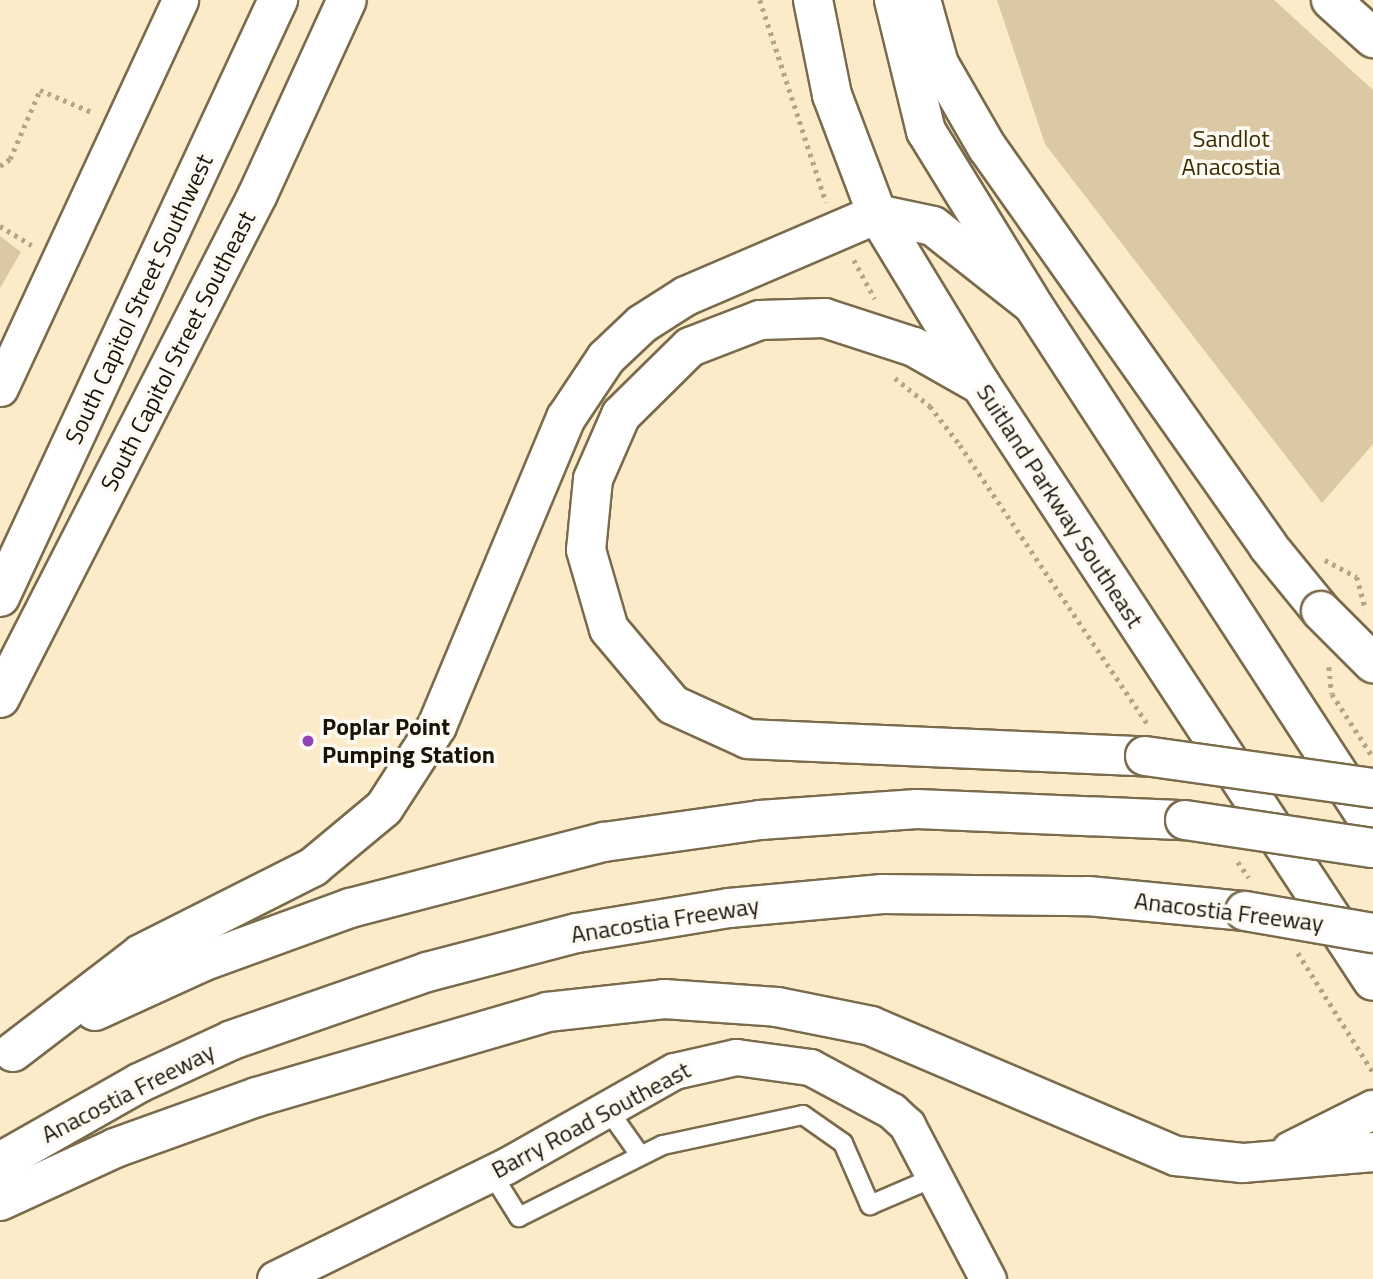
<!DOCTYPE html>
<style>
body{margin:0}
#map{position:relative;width:1373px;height:1279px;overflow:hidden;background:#fbebc8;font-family:"Titillium Web",sans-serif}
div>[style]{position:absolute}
.green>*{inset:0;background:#dac9a4}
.path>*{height:4.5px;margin-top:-2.25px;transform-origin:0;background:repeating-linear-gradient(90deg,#b2a589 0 3.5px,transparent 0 8.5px)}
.roads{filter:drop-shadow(2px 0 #796b4c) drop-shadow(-2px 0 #796b4c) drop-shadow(0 2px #796b4c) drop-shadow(0 -2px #796b4c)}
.service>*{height:18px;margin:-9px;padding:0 9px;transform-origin:9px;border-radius:9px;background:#fff}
.minor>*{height:35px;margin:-17.5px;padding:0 17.5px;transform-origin:17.5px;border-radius:17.5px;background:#fff}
.tertiary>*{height:38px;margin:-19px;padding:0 19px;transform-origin:19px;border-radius:19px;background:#fff}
.primary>*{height:38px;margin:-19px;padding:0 19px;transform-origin:19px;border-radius:19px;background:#fff}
.trunk>*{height:38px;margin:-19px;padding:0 19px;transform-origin:19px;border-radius:19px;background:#fff}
.motorway>*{height:38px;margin:-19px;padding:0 19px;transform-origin:19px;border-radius:19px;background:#fff}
.bridges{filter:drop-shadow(2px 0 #796b4c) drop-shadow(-2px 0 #796b4c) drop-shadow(0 2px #796b4c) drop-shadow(0 -2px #796b4c)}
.motorway-bridge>*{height:38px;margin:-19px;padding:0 19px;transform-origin:19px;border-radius:19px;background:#fff}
.dots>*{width:19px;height:19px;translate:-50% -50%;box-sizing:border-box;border:4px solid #fdfaf3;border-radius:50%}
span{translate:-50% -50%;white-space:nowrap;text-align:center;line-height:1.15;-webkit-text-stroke:7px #fdfaf3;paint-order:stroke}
.park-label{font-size:24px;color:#3b2b00}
.street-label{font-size:24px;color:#191307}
.poi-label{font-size:24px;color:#191307;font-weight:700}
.left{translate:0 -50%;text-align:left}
</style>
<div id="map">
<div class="green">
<i style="clip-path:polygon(997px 0,1274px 0,1373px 90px,1373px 444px,1322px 503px,1045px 144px)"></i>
<i style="clip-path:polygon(0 236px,21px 252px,0 288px)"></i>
</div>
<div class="path">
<i style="left:760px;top:0;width:213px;rotate:71.9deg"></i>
<i style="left:0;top:166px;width:12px;rotate:-35deg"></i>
<i style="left:10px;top:159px;width:75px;rotate:-66.5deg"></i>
<i style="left:40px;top:90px;width:59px;rotate:23.1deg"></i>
<i style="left:0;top:226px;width:37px;rotate:31deg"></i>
<i style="left:854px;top:260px;width:44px;rotate:61.7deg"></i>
<i style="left:895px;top:378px;width:45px;rotate:38.7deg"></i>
<i style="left:930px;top:406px;width:49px;rotate:52.4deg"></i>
<i style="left:960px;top:445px;width:335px;rotate:56.1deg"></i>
<i style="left:1325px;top:560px;width:36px;rotate:28deg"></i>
<i style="left:1357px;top:577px;width:34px;rotate:75deg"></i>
<i style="left:1329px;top:667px;width:27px;rotate:84deg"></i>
<i style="left:1332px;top:694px;width:72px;rotate:57deg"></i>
<i style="left:1238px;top:862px;width:19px;rotate:55deg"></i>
<i style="left:1298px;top:953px;width:141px;rotate:57.8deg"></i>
</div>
<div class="roads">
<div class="service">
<i style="left:606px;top:1107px;width:59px;rotate:54.7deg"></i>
<i style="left:492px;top:1174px;width:51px;rotate:57.9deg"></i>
<i style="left:519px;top:1217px;width:161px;rotate:-26.6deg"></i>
<i style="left:663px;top:1145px;width:143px;rotate:-12.1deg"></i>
<i style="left:803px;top:1115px;width:49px;rotate:35deg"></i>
<i style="left:843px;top:1143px;width:68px;rotate:66.5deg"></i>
<i style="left:870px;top:1205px;width:71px;rotate:-23.3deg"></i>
</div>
<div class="minor">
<i style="left:0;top:388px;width:428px;rotate:-65.1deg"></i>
<i style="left:275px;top:1279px;width:257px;rotate:-26.1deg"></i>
<i style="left:506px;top:1166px;width:193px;rotate:-29.5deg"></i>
<i style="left:674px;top:1071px;width:64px;rotate:-12.7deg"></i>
<i style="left:736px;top:1057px;width:75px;rotate:7.7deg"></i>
<i style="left:810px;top:1067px;width:93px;rotate:28.2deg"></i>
<i style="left:892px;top:1111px;width:21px;rotate:43deg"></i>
<i style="left:907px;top:1125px;width:174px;rotate:62.3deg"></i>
</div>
<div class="tertiary">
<i style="left:1331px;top:0;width:57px;rotate:42.1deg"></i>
</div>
<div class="primary">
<i style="left:813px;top:0;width:97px;rotate:78.7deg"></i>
<i style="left:832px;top:95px;width:127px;rotate:69.3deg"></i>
<i style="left:877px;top:214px;width:200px;rotate:58.7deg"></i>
<i style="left:894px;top:0;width:135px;rotate:76.3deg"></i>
<i style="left:926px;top:131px;width:198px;rotate:58.4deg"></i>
<i style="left:0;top:597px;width:659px;rotate:-65.03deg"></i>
<i style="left:0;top:698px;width:566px;rotate:-62.89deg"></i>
<i style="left:258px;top:194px;width:213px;rotate:-65.4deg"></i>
</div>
<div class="trunk">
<i style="left:1033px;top:305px;width:623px;rotate:56.92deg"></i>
<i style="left:981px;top:385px;width:713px;rotate:56.67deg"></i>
</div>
<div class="motorway">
<i style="left:921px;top:0;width:66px;rotate:74.3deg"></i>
<i style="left:939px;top:64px;width:96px;rotate:60deg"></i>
<i style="left:987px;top:147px;width:488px;rotate:54.8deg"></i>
<i style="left:1268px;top:546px;width:84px;rotate:50.8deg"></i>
<i style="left:981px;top:385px;width:77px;rotate:-150.4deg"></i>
<i style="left:914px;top:347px;width:94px;rotate:-162deg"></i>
<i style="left:825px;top:318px;width:65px;rotate:178.2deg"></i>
<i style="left:760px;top:320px;width:75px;rotate:158.9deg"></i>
<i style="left:690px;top:347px;width:97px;rotate:135.4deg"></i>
<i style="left:621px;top:415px;width:70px;rotate:113.6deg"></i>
<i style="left:593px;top:479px;width:71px;rotate:95.6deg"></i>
<i style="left:586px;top:550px;width:82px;rotate:73.8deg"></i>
<i style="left:609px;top:629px;width:99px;rotate:49.9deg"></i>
<i style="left:673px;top:705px;width:82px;rotate:24.4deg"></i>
<i style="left:748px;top:739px;width:397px;rotate:2.5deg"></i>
<i style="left:95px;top:1011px;width:118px;rotate:-24.6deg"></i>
<i style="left:202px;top:962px;width:158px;rotate:-20deg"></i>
<i style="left:350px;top:908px;width:262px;rotate:-14.6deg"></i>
<i style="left:604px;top:842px;width:158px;rotate:-8deg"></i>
<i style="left:760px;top:820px;width:157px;rotate:-4deg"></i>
<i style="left:917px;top:809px;width:268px;rotate:2.4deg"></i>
<i style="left:13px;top:1052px;width:161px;rotate:-37.4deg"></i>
<i style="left:141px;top:954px;width:193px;rotate:-26.8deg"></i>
<i style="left:313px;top:867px;width:92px;rotate:-39.7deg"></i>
<i style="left:384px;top:808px;width:98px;rotate:-57.1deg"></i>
<i style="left:437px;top:726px;width:334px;rotate:-67.3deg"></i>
<i style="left:566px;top:418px;width:72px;rotate:-56.3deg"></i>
<i style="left:606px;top:358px;width:50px;rotate:-43.4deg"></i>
<i style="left:642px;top:324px;width:52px;rotate:-32.5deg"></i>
<i style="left:686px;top:296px;width:208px;rotate:-23.2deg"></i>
<i style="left:877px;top:214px;width:57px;rotate:12.1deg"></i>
<i style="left:933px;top:226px;width:127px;rotate:38.3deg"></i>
<i style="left:1291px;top:1151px;width:92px;rotate:-26.6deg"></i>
<i style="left:0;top:1162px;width:160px;rotate:-29.6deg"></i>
<i style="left:139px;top:1083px;width:102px;rotate:-24.8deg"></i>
<i style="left:232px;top:1040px;width:207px;rotate:-19.2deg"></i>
<i style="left:427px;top:972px;width:155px;rotate:-14.6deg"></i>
<i style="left:577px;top:933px;width:154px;rotate:-9.3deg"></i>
<i style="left:729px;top:908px;width:154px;rotate:-5.2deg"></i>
<i style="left:882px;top:894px;width:206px;rotate:0.6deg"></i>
<i style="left:1088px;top:896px;width:158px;rotate:5.5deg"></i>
<i style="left:0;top:1201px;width:127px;rotate:-24.7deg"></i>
<i style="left:115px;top:1148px;width:151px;rotate:-19.8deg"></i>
<i style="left:257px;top:1097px;width:302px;rotate:-16.3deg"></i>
<i style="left:547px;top:1012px;width:118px;rotate:-6.3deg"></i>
<i style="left:664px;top:999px;width:113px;rotate:4deg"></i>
<i style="left:777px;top:1007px;width:96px;rotate:11.4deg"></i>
<i style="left:871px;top:1026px;width:332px;rotate:23.1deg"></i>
<i style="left:1176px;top:1156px;width:67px;rotate:6deg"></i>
<i style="left:1243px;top:1163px;width:130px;rotate:-4.8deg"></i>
</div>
</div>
<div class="bridges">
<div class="motorway-bridge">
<i style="left:1321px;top:611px;width:74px;rotate:45deg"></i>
<i style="left:1145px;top:756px;width:230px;rotate:8deg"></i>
<i style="left:1185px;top:820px;width:190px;rotate:8.5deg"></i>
<i style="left:1245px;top:911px;width:130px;rotate:9.8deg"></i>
</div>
</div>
<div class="dots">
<i style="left:308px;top:741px;background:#9244b5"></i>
</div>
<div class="park-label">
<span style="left:1231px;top:153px">Sandlot<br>Anacostia</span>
</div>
<div class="street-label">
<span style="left:139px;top:299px;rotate:-65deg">South Capitol Street Southwest</span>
<span style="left:178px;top:351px;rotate:-63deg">South Capitol Street Southeast</span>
<span style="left:1060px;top:506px;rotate:57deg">Suitland Parkway Southeast</span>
<span style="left:1229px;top:912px;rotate:7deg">Anacostia Freeway</span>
<span style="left:665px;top:920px;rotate:-9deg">Anacostia Freeway</span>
<span style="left:128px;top:1093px;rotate:-27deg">Anacostia Freeway</span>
<span style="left:591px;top:1120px;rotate:-28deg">Barry Road Southeast</span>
</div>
<div class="poi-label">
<span class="left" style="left:322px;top:741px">Poplar Point<br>Pumping Station</span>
</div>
</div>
